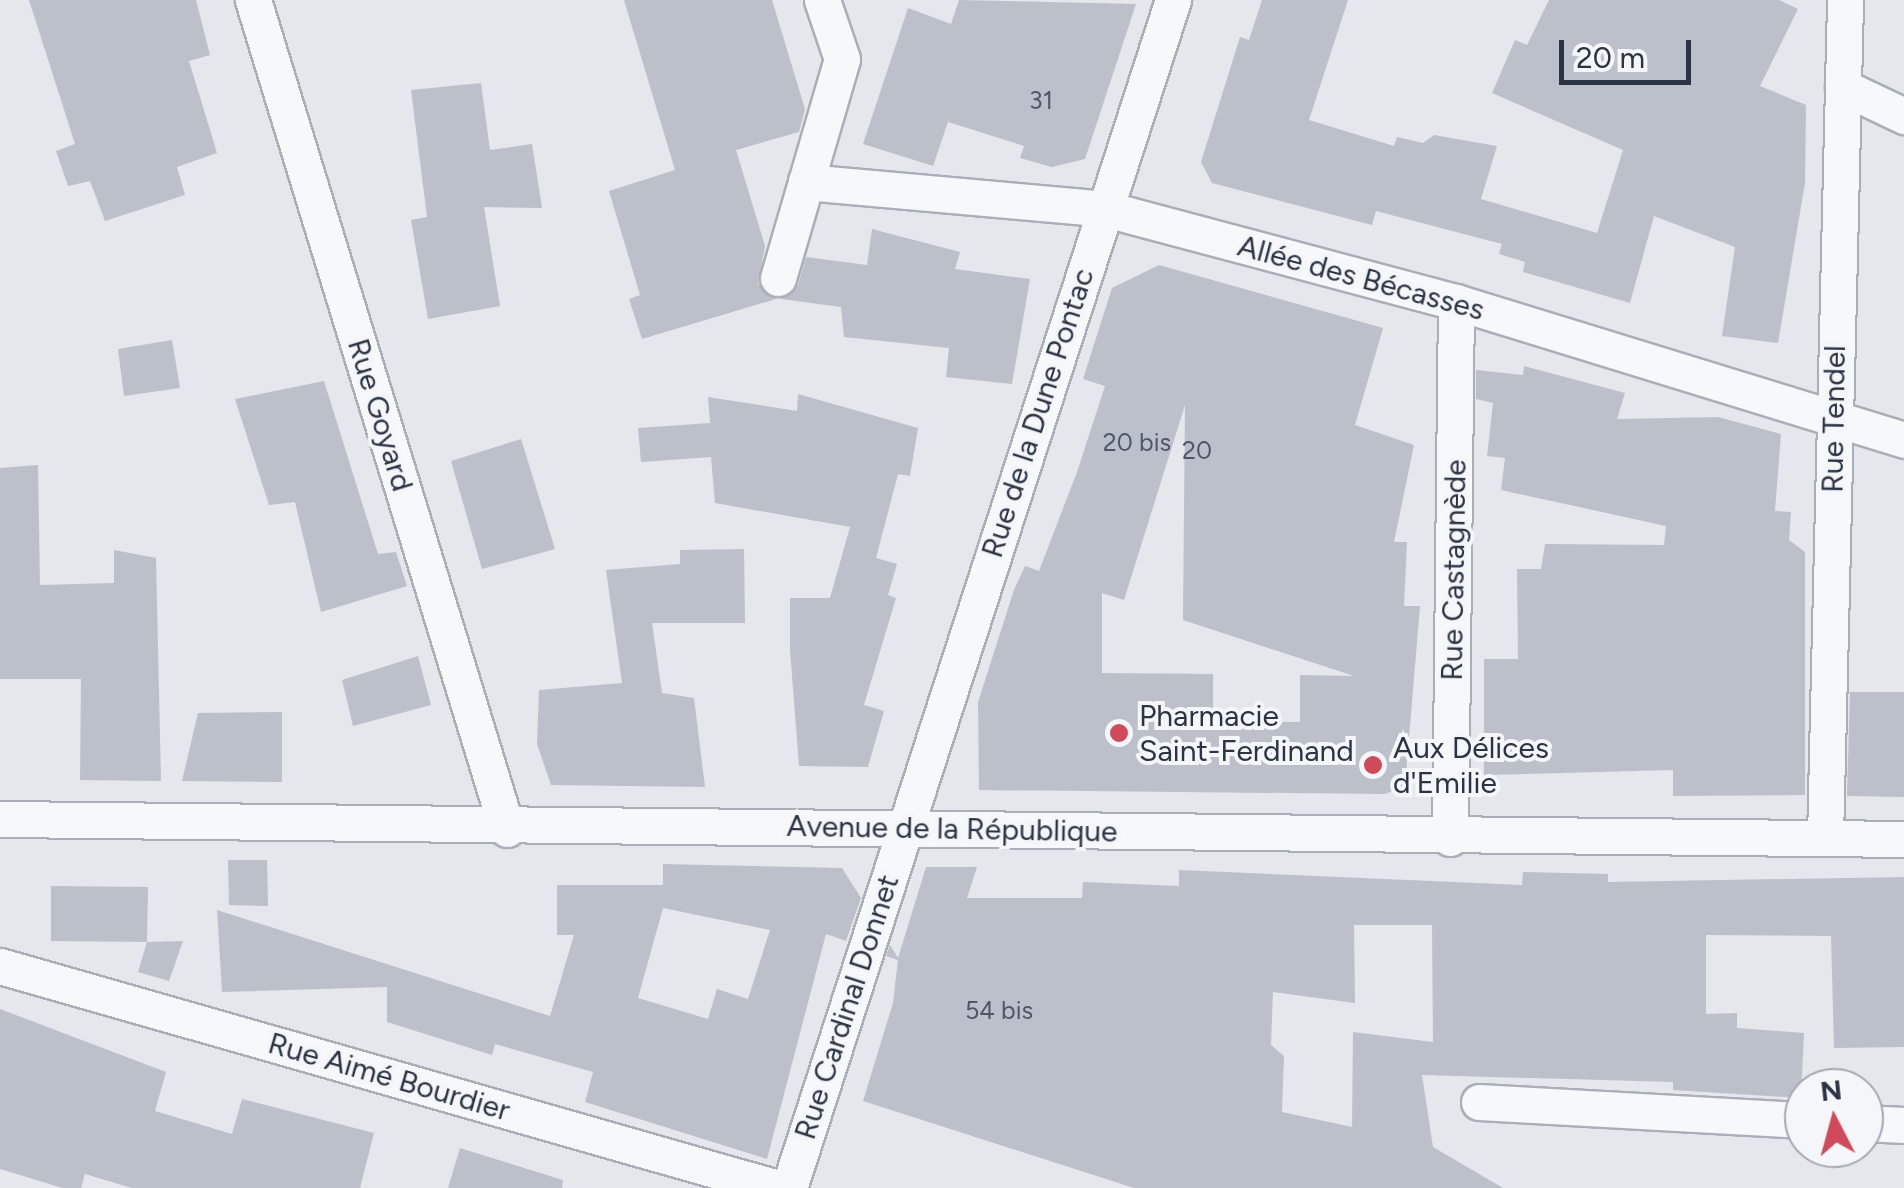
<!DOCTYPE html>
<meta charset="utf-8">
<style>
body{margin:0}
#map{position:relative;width:1904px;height:1188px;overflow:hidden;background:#e4e7ec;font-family:Figtree,sans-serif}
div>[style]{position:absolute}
.building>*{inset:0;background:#bbc0ca}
.roads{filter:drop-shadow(2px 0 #a9aeb7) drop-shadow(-2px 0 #a9aeb7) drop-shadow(0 2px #a9aeb7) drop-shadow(0 -2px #a9aeb7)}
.minor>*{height:35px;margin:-17.5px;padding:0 17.5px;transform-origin:17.5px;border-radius:17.5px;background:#f7f8fa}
.dots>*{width:28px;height:28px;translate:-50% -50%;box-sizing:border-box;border:5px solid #f4f6f9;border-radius:50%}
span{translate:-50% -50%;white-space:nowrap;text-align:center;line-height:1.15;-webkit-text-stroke:8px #f4f6f9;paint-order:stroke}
.number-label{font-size:25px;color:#4f5766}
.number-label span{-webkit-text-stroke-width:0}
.street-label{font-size:30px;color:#2b3445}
.poi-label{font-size:30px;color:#2b3445}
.left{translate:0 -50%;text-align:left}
.north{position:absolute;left:1784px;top:1068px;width:100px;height:100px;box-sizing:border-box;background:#f4f6f9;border:2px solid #a4a8b1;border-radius:50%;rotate:354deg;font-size:28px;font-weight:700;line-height:40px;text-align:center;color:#2b3445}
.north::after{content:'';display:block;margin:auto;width:35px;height:45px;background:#d1495b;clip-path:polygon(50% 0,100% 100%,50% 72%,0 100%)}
.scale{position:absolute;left:1559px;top:40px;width:132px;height:45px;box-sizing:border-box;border:5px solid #2b3445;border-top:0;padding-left:12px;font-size:30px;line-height:35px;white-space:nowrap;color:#2b3445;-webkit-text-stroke:8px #f4f6f9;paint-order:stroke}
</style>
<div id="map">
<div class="building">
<i style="clip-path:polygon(29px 0,196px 0,210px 55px,189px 61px,217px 153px,177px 167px,185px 195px,105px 221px,90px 181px,68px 186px,56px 151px,75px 144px)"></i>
<i style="clip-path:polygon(624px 0,772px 0,805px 109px,799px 132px,736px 150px,765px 246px,758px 284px,776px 299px,642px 339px,629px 299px,640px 295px,609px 191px,675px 170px)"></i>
<i style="clip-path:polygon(959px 0,1136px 4px,1085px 159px,1052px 167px,1020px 158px,1024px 146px,948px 122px,933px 166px,863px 144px,908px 8px,951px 24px)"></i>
<i style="clip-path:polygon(1262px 0,1348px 0,1309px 120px,1394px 146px,1397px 137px,1423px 143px,1434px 135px,1497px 146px,1481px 199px,1597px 233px,1623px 150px,1492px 93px,1515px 40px,1527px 45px,1549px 0,1779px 0,1798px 9px,1760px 86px,1806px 105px,1805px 183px,1778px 343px,1722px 336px,1735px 247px,1654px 216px,1630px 303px,1523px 272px,1525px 262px,1499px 254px,1502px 244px,1376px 211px,1372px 225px,1212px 183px,1201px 162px,1240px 37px,1249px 40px)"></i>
<i style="clip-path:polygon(481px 83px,490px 150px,532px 144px,542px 208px,484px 207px,500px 306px,428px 319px,411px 220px,427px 217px,411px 90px)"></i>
<i style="clip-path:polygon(872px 229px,960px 252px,955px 269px,1030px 279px,1012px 384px,946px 377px,949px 348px,844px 337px,841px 307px,781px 299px,798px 285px,806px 257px,867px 265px)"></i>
<i style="clip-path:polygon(evenodd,1159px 265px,1383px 328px,1355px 425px,1414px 445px,1394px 542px,1407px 542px,1404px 606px,1420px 606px,1405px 786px,1385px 794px,979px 790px,978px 702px,1014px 590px,1025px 566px,1039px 571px,1077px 472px,1105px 386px,1083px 379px,1112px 288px,1159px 265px,1185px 405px,1183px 620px,1354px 676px,1300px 675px,1300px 722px,1213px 721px,1213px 674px,1102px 673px,1102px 593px,1124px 600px,1185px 405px)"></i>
<i style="clip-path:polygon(172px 340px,180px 388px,124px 396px,118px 349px)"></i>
<i style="clip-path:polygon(1524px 366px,1625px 393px,1617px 419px,1718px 417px,1781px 434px,1775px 511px,1791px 512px,1789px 540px,1805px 552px,1805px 795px,1673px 796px,1673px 770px,1484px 775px,1484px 659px,1518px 659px,1517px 569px,1541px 569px,1545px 544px,1664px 545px,1666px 526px,1501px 490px,1505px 458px,1487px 456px,1493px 403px,1476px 399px,1476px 370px,1523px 375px)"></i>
<i style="clip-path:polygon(324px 381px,378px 554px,396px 552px,407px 586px,321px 612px,295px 502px,269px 505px,235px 399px)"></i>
<i style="clip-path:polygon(798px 394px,918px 428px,910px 476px,898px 474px,876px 558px,897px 564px,888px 595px,896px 598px,864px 705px,884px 711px,868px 767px,799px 766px,790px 650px,790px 598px,830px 598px,850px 527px,715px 503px,711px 457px,641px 462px,638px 428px,710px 423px,708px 397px,797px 411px)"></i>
<i style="clip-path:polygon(521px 439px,555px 549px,482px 569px,451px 461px)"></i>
<i style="clip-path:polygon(38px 465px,40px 585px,114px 583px,114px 550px,156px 558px,161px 781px,80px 780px,81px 679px,0 679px,0 468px)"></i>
<i style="clip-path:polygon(744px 549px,745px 623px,652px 623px,662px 693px,694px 698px,705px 787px,551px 785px,537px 744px,539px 690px,622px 683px,606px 570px,680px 564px,680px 550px)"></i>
<i style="clip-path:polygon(418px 656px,431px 705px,353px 726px,342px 680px)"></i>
<i style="clip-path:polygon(1850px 692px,1904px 692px,1904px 797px,1847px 796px)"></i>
<i style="clip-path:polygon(282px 712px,282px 782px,182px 781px,198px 713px)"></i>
<i style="clip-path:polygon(228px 860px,267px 860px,268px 906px,229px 905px)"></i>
<i style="clip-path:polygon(evenodd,663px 864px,842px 868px,861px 898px,846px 941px,826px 934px,767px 1159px,585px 1102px,593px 1072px,495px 1044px,492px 1055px,387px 1022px,387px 987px,222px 992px,217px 910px,550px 1016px,574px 935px,557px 935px,557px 885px,663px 885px,663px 864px,663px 908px,770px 930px,748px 999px,717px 989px,708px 1019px,638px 998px,663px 908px)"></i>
<i style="clip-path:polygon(evenodd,926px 867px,977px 867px,967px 898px,1082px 898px,1083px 882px,1179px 886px,1179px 870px,1522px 885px,1523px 872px,1608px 874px,1608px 882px,1904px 877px,1904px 1047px,1834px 1048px,1831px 936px,1706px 935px,1706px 1014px,1737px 1013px,1737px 1028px,1804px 1033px,1801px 1098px,1673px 1090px,1673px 1082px,1422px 1075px,1433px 1147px,1503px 1188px,1134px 1188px,863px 1101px,893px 1003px,898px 960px,886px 956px,890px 945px,898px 958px,926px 867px,1354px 925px,1432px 925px,1433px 1042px,1353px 1032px,1352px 1127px,1282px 1112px,1284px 1056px,1271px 1045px,1273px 992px,1355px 1003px,1354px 925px)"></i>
<i style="clip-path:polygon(51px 886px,148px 887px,147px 942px,51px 941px)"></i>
<i style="clip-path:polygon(183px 941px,169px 981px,138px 972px,147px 942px)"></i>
<i style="clip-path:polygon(0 1009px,166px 1072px,155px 1111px,232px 1134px,242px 1099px,374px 1133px,360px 1188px,132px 1188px,85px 1174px,81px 1188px,63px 1188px,0 1169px)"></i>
<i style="clip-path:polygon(460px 1148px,563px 1180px,562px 1188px,448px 1188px)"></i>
</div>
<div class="roads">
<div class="minor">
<i style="left:253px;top:0;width:867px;rotate:72.97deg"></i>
<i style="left:822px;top:0;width:62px;rotate:71.3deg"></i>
<i style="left:842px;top:59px;width:128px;rotate:106.3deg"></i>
<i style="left:806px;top:182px;width:301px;rotate:5.1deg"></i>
<i style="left:1106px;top:209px;width:362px;rotate:14.9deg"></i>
<i style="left:1456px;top:302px;width:469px;rotate:17.1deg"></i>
<i style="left:1843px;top:87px;width:68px;rotate:25.4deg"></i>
<i style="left:778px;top:278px;width:100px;rotate:-73.7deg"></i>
<i style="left:0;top:819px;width:1904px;rotate:0.6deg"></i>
<i style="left:1450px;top:838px;width:536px;rotate:-89.36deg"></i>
<i style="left:1825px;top:838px;width:838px;rotate:-88.63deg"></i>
<i style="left:0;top:966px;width:809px;rotate:15.93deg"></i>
<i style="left:1479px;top:1102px;width:325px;rotate:3.2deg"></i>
<i style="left:1864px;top:1123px;width:40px;rotate:2.9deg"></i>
<i style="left:789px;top:1188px;width:1249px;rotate:-72.09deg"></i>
</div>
</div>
<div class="dots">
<i style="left:1119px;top:733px;background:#d1495b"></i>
<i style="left:1373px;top:765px;background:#d1495b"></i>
</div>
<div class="number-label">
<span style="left:1041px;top:100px">31</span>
<span style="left:1137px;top:442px">20 bis</span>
<span style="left:1197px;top:450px">20</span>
<span style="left:999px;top:1010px">54 bis</span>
</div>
<div class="street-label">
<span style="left:1361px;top:278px;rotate:15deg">Allée des Bécasses</span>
<span style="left:1038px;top:413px;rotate:-72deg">Rue de la Dune Pontac</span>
<span style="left:380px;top:415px;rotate:73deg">Rue Goyard</span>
<span style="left:1834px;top:419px;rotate:-89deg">Rue Tendel</span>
<span style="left:1454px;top:570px;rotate:-89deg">Rue Castagnède</span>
<span style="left:952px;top:829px;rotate:1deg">Avenue de la République</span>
<span style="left:847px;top:1007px;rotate:-72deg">Rue Cardinal Donnet</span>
<span style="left:389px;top:1077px;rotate:16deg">Rue Aimé Bourdier</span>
</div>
<div class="poi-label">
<span class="left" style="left:1139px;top:733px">Pharmacie<br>Saint-Ferdinand</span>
<span class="left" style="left:1393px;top:765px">Aux Délices<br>d'Emilie</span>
</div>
<div class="north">N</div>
<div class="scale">20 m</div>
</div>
